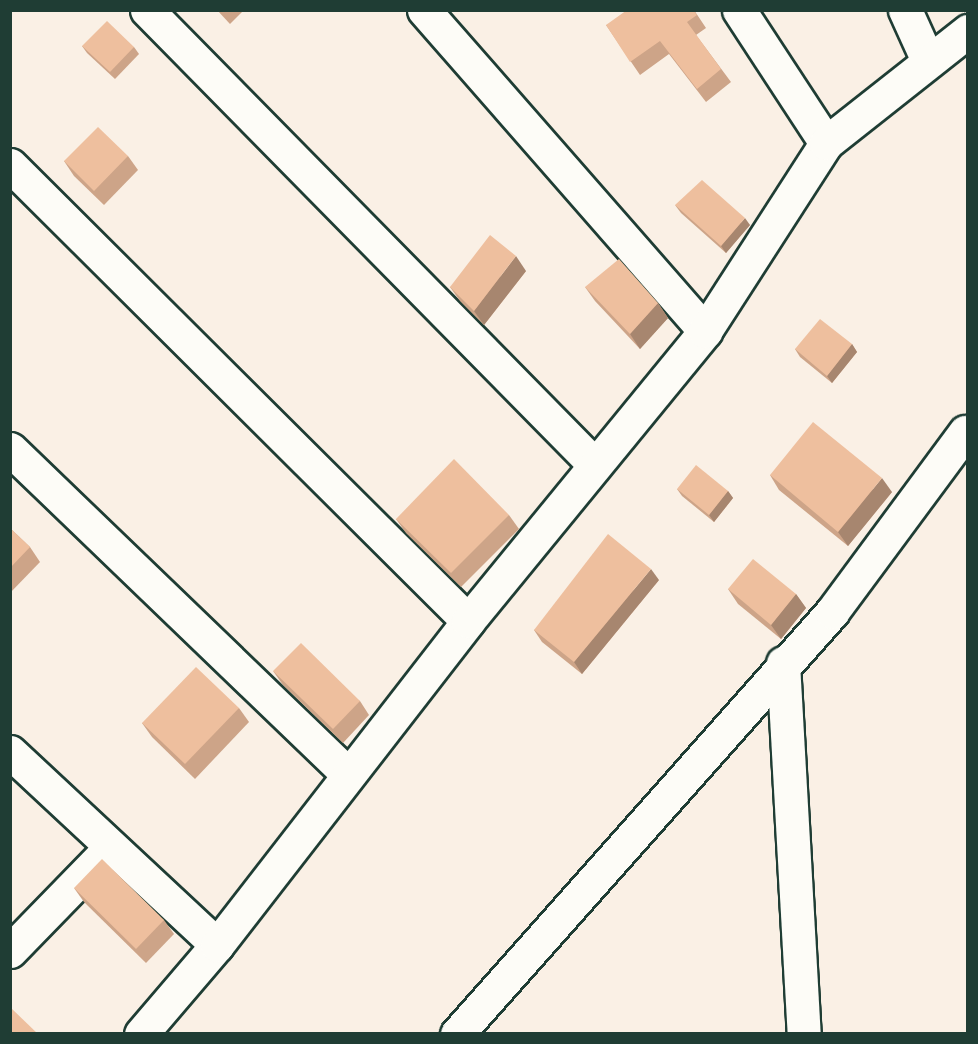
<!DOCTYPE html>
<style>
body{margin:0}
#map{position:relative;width:978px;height:1044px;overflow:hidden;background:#faf0e5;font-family:"Shantell Sans",sans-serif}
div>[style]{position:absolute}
.roads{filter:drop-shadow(2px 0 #1f3d34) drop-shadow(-2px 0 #1f3d34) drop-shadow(0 2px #1f3d34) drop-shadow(0 -2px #1f3d34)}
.street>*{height:33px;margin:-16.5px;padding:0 16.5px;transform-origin:16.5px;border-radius:16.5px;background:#fdfcf7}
.wall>*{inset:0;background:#cda488}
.shaded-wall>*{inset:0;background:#a7866f}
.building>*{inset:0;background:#eebf9e}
span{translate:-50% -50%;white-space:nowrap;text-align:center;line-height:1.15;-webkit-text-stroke:4.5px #fdfcf7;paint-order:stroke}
.frame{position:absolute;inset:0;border:12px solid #1f3d34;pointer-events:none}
</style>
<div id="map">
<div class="roads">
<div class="street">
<i style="left:147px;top:10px;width:637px;rotate:45.45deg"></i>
<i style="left:424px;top:10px;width:427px;rotate:48.8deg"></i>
<i style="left:739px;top:10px;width:159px;rotate:56.8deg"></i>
<i style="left:905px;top:10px;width:56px;rotate:65.7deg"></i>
<i style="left:10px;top:165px;width:646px;rotate:44.87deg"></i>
<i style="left:10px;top:449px;width:467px;rotate:43.9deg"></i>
<i style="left:783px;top:663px;width:372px;rotate:86.8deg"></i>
<i style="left:10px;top:752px;width:283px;rotate:43deg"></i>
<i style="left:10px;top:951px;width:145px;rotate:-45.8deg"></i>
<i style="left:141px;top:1034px;width:117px;rotate:-49.5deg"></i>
<i style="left:217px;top:945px;width:410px;rotate:-52.2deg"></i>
<i style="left:468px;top:621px;width:375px;rotate:-50.7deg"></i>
<i style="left:705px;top:331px;width:224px;rotate:-57.2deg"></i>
<i style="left:826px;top:143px;width:181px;rotate:-38.3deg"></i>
<i style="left:457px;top:1034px;width:565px;rotate:-48.37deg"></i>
<i style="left:832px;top:612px;width:224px;rotate:-53.5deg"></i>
</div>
</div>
<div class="wall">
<i style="clip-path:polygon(217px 10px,244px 10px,230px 24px)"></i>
<i style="clip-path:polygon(694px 10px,706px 28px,696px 35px,731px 82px,706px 102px,669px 54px,640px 75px,606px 25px)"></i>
<i style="clip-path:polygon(82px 46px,134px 47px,139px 54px,115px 79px,87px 53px)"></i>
<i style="clip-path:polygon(128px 156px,138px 170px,104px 205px,74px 176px,64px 161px)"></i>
<i style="clip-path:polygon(675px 205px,750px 225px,726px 253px,681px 213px)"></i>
<i style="clip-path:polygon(526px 271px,484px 325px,460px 301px,450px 287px)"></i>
<i style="clip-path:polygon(585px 287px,658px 303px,668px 318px,640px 349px,595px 301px)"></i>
<i style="clip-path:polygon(852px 344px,857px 352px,832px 383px,800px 357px,795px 349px)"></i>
<i style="clip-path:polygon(770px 475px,892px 492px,848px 546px,779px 490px)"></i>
<i style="clip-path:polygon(677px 489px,728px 491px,733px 498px,714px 522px,682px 496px)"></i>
<i style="clip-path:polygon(509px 515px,519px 529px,461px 587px,406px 533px,396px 519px)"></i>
<i style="clip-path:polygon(10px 528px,30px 547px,40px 562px,10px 593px)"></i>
<i style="clip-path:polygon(659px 580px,582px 674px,542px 642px,534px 630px)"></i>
<i style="clip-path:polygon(728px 589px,796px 594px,806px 608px,781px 639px,738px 604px)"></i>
<i style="clip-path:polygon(273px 671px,360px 701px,369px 715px,343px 743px,283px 685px)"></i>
<i style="clip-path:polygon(239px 708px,249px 722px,195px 779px,152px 737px,142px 723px)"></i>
<i style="clip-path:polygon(74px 888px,164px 920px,174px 934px,146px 963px,84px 902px)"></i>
</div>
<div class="shaded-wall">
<i style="clip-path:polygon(745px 218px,750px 225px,726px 253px,721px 246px)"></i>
<i style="clip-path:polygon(516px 256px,526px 271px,484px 325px,474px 311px)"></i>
<i style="clip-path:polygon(658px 303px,668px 318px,640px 349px,630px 334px)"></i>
<i style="clip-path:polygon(852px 344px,857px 352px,832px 383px,827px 376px)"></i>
<i style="clip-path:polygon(882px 478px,892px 492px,848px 546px,838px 532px)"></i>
<i style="clip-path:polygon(728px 491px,733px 498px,714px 522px,709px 515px)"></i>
<i style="clip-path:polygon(651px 569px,659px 580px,582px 674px,574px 662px)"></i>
<i style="clip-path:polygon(796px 594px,806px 608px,781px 639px,771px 625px)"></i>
</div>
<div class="building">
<i style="clip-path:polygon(627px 10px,693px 10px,697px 15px,687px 22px,721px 69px,697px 89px,660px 41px,630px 62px,606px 25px)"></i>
<i style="clip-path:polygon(107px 21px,134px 47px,110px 72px,82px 46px)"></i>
<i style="clip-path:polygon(98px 127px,128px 156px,94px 191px,64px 161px)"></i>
<i style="clip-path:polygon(702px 180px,745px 218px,721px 246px,675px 205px)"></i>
<i style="clip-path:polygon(490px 235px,516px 256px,474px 311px,450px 287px)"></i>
<i style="clip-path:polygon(619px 259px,658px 303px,630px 334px,585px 287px)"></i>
<i style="clip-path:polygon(820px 319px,852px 344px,827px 376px,795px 349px)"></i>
<i style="clip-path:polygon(813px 422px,882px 478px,838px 532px,770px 475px)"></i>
<i style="clip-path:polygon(454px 459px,509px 515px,451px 573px,396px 519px)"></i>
<i style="clip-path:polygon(696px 465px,728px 491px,709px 515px,677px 489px)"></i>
<i style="clip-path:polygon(10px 528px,30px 547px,10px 568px)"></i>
<i style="clip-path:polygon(608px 534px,651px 569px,574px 662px,534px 630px)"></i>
<i style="clip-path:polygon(753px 559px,796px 594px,771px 625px,728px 589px)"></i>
<i style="clip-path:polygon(301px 643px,360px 701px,333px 729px,273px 671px)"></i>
<i style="clip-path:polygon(196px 667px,239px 708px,185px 764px,142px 723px)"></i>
<i style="clip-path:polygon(102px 859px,164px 920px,136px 949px,74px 888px)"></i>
<i style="clip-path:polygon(10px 1007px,38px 1034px,10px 1034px)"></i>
</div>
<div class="frame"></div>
</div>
